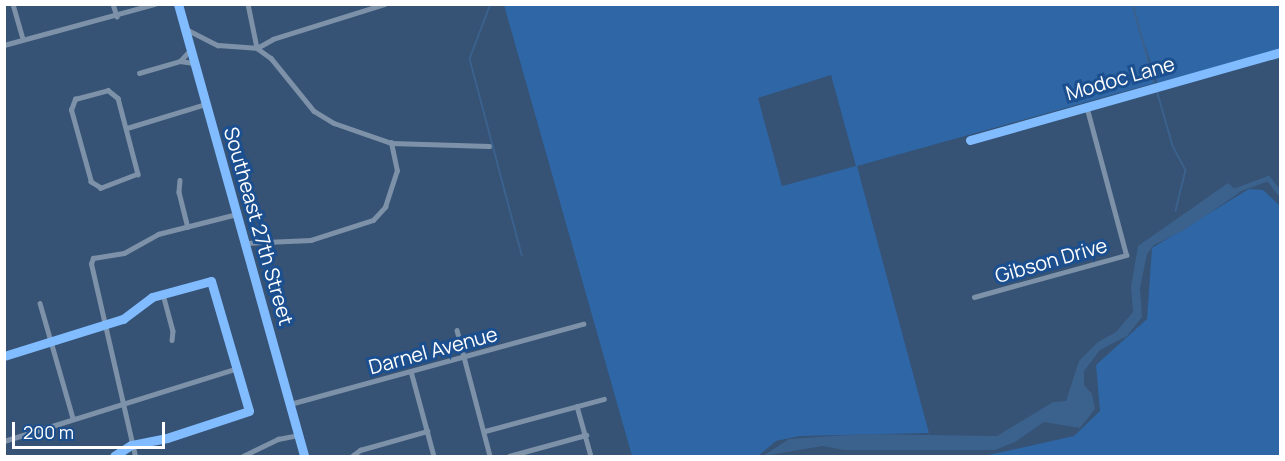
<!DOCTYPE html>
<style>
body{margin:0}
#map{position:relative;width:1285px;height:461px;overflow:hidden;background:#365274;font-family:Manrope,sans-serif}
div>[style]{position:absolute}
.green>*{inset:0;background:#2f66a5}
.water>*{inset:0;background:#3b618d}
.stream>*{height:1.5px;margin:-0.75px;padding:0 0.75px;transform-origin:0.75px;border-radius:0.75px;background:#3b618d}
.canal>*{height:5px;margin:-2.5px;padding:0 2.5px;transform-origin:2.5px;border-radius:2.5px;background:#3b618d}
.street>*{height:4.5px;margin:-2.25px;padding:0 2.25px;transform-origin:2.25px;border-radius:2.25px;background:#7d92a8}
.primary>*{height:7px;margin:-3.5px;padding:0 3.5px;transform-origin:3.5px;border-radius:3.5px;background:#7d8ea7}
.cycleway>*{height:9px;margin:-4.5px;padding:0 4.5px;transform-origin:4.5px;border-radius:4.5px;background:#80bcff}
span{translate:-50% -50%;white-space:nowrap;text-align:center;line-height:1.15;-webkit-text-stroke:6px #1b4f8f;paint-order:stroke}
.street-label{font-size:20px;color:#fff}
.frame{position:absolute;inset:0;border:6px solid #fff;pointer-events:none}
.scale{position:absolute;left:12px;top:422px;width:153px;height:27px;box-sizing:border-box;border:3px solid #fff;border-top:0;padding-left:8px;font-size:18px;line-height:21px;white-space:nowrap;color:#fff;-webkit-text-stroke:4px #1b4f8f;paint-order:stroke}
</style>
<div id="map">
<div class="green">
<i style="clip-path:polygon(evenodd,1280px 5px,1280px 49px,1157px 83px,1144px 41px,1155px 83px,857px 166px,929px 433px,800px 436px,776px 441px,758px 456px,632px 456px,504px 5px,1280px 5px,831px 75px,856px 166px,782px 186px,758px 98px,831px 75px)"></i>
<i style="clip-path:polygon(1249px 189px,1263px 190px,1280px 206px,1280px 456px,984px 456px,1074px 436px,1100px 411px,1096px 365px,1147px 319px,1152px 248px)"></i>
</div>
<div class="water">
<i style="clip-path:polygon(1228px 183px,1239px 193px,1184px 230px,1154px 245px,1147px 254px,1140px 288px,1142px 317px,1127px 336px,1100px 350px,1084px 371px,1084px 385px,1092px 394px,1095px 409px,1080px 428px,1044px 422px,1015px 442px,995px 450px,844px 450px,823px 446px,763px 456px,789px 439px,862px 434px,997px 436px,1053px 402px,1066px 401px,1079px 361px,1098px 342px,1116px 332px,1133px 312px,1131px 287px,1138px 246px)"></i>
</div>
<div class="stream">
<i style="left:491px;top:4px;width:59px;rotate:110.9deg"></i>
<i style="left:470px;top:59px;width:203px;rotate:75.1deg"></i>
<i style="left:1133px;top:4px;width:80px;rotate:74.7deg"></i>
<i style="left:1157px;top:90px;width:58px;rotate:74.1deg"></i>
<i style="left:1173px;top:146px;width:27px;rotate:62deg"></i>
<i style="left:1186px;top:170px;width:42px;rotate:103.7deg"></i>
</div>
<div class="canal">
<i style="left:1230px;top:192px;width:40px;rotate:-20.2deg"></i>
<i style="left:1268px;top:178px;width:20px;rotate:53deg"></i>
</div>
<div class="street">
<i style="left:13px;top:4px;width:36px;rotate:74deg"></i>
<i style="left:113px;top:4px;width:13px;rotate:72deg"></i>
<i style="left:248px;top:4px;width:45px;rotate:78.4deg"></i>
<i style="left:257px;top:48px;width:17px;rotate:36deg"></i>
<i style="left:271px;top:58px;width:68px;rotate:50.9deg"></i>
<i style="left:314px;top:111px;width:23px;rotate:31deg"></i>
<i style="left:334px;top:123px;width:60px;rotate:19.3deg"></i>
<i style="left:391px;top:143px;width:98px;rotate:1.8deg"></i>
<i style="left:184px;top:28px;width:38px;rotate:27deg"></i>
<i style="left:218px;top:45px;width:39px;rotate:4deg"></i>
<i style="left:257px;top:48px;width:18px;rotate:-29deg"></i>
<i style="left:273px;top:39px;width:117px;rotate:-17.4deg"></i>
<i style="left:4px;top:45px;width:156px;rotate:-15.2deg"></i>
<i style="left:180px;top:61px;width:16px;rotate:-47deg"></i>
<i style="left:139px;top:73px;width:43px;rotate:-16.3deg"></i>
<i style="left:180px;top:61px;width:15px;rotate:8deg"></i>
<i style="left:108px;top:90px;width:13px;rotate:39deg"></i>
<i style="left:118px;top:98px;width:79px;rotate:75.3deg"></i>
<i style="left:138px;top:174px;width:40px;rotate:159deg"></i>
<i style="left:101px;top:188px;width:12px;rotate:-149deg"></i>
<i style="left:91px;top:182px;width:75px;rotate:-105.5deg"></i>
<i style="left:71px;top:110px;width:12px;rotate:-70deg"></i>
<i style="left:75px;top:99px;width:34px;rotate:-15deg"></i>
<i style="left:127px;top:128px;width:83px;rotate:-16.9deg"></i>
<i style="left:970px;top:140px;width:322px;rotate:-15.8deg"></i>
<i style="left:180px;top:180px;width:12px;rotate:95deg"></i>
<i style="left:179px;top:192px;width:36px;rotate:76deg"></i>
<i style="left:245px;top:243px;width:66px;rotate:-2.6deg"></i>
<i style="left:311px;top:240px;width:65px;rotate:-17.9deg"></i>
<i style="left:373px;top:220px;width:18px;rotate:-47deg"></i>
<i style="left:385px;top:207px;width:38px;rotate:-72deg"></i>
<i style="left:397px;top:171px;width:29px;rotate:-102deg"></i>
<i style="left:163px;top:294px;width:38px;rotate:75deg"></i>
<i style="left:173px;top:331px;width:9px;rotate:96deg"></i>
<i style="left:974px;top:297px;width:158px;rotate:-15.4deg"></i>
<i style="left:1126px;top:255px;width:154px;rotate:-105deg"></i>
<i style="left:40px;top:303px;width:120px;rotate:74deg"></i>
<i style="left:457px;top:330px;width:130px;rotate:75.3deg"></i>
<i style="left:4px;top:356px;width:125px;rotate:-17.3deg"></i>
<i style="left:123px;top:319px;width:36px;rotate:-37deg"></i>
<i style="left:152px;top:297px;width:61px;rotate:-15.2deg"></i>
<i style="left:211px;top:281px;width:135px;rotate:73.7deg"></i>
<i style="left:249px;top:411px;width:86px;rotate:161.8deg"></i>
<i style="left:167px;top:438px;width:37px;rotate:169deg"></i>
<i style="left:131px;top:445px;width:20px;rotate:147deg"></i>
<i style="left:411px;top:371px;width:88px;rotate:74.9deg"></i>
<i style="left:290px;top:404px;width:304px;rotate:-15.3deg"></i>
<i style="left:577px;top:406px;width:52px;rotate:74.4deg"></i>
<i style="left:485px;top:431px;width:123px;rotate:-15.1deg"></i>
<i style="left:4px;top:441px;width:245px;rotate:-17.3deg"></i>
<i style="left:135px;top:456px;width:197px;rotate:-102.9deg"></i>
<i style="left:91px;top:264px;width:6px;rotate:-72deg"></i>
<i style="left:93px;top:258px;width:31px;rotate:-9deg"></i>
<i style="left:124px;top:253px;width:39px;rotate:-29deg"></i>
<i style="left:158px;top:234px;width:81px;rotate:-14.2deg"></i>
<i style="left:243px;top:456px;width:39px;rotate:-26deg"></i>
<i style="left:278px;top:439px;width:20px;rotate:-11deg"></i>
<i style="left:352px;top:456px;width:10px;rotate:-37deg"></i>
<i style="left:360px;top:450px;width:70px;rotate:-15.8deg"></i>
<i style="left:509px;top:456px;width:80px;rotate:-15.3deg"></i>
</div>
<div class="primary">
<i style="left:178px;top:4px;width:469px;rotate:74.4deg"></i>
</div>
<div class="cycleway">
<i style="left:178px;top:4px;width:469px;rotate:74.4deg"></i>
<i style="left:970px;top:140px;width:322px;rotate:-15.8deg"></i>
<i style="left:4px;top:356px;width:125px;rotate:-17.3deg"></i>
<i style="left:123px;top:319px;width:36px;rotate:-37deg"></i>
<i style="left:152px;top:297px;width:61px;rotate:-15.2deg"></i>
<i style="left:211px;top:281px;width:135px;rotate:73.7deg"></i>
<i style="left:249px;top:411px;width:86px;rotate:161.8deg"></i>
<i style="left:167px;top:438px;width:37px;rotate:169deg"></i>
<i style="left:131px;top:445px;width:20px;rotate:147deg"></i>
</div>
<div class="street-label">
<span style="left:1120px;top:78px;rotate:-16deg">Modoc Lane</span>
<span style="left:259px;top:226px;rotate:74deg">Southeast 27th Street</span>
<span style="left:1051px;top:260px;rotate:-16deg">Gibson Drive</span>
<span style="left:433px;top:350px;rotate:-15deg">Darnel Avenue</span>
</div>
<div class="frame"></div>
<div class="scale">200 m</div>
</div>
